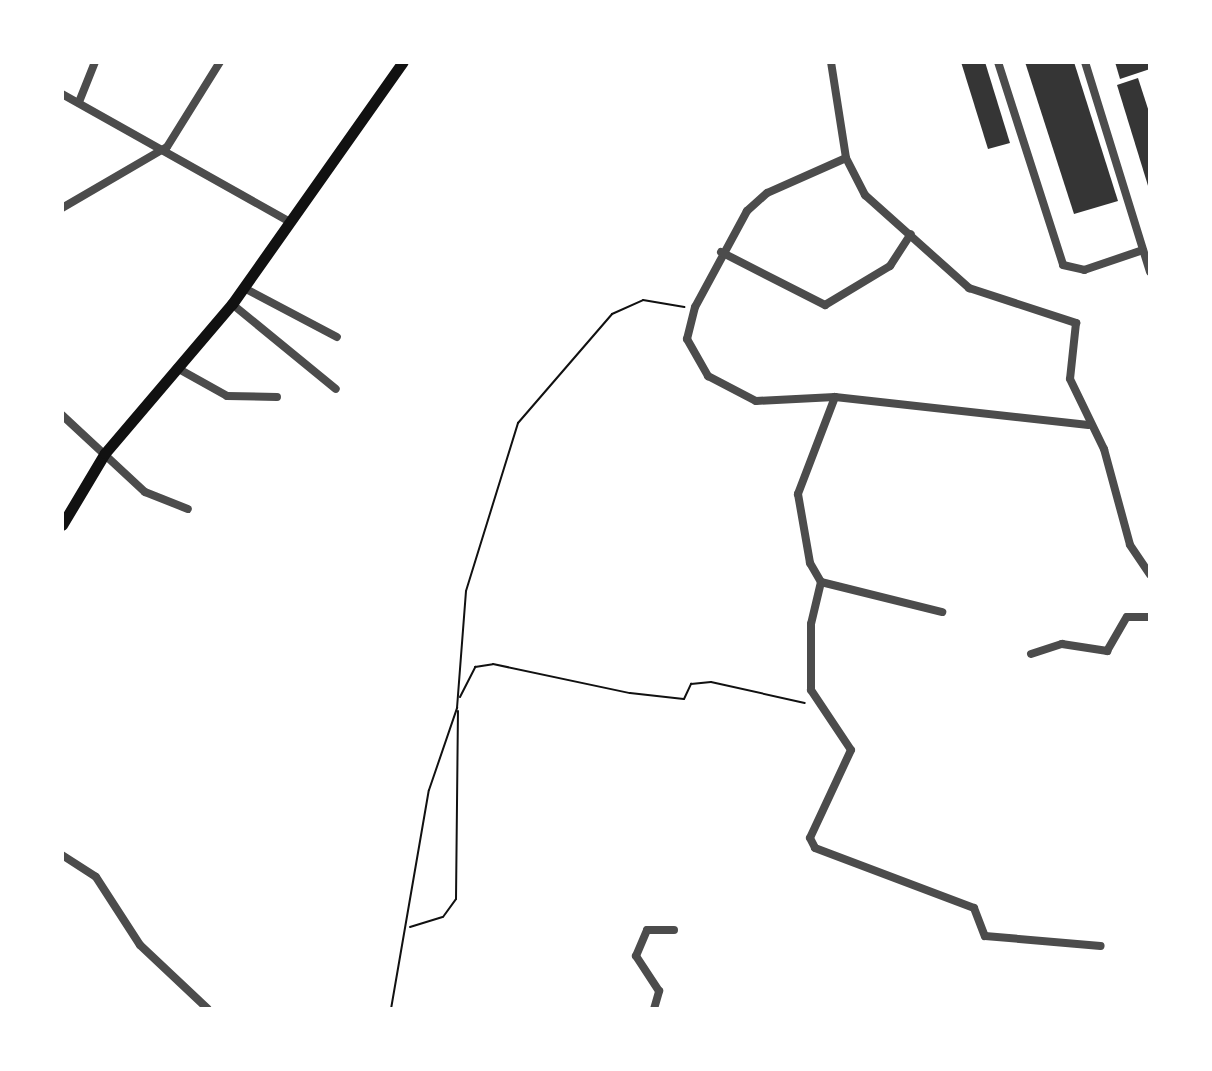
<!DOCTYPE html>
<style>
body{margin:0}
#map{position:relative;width:1212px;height:1071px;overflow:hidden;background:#fff;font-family:Overpass,sans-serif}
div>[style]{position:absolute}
.building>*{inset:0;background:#353535}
.path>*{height:2px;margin:-1px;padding:0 1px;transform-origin:1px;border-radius:1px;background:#111}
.minor>*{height:8px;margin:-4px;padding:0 4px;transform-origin:4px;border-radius:4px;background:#4c4c4c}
.secondary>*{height:11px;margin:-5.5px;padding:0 5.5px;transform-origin:5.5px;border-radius:5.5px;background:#111}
span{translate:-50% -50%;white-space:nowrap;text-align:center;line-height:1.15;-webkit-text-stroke:8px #fff;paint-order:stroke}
.frame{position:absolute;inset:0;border:64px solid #fff;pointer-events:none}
</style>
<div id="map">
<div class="building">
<i style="clip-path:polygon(961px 62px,985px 62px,1010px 143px,988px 149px)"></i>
<i style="clip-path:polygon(1025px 62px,1074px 62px,1118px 201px,1074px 214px)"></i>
<i style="clip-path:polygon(1115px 62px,1150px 62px,1150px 69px,1120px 79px)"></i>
<i style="clip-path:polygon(1138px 78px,1150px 115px,1149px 189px,1117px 85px)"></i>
</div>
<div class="path">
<i style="left:460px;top:697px;width:34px;rotate:-63deg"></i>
<i style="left:475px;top:667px;width:18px;rotate:-9deg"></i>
<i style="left:493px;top:664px;width:140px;rotate:12deg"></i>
<i style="left:630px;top:693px;width:54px;rotate:6.3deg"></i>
<i style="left:684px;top:699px;width:17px;rotate:-65deg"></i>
<i style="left:691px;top:684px;width:20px;rotate:-6deg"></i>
<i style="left:711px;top:682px;width:96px;rotate:12.6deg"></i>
<i style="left:410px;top:927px;width:34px;rotate:-17deg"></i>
<i style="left:443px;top:917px;width:22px;rotate:-54deg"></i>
<i style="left:456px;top:899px;width:188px;rotate:-89.4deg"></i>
<i style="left:391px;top:1009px;width:222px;rotate:-80.2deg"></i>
<i style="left:429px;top:790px;width:87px;rotate:-71.1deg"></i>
<i style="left:457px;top:708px;width:117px;rotate:-85.6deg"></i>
<i style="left:466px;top:591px;width:176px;rotate:-72.8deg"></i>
<i style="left:518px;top:423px;width:144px;rotate:-49.2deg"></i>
<i style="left:612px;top:314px;width:34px;rotate:-24deg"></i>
<i style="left:643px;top:300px;width:42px;rotate:9.7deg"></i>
</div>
<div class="minor">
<i style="left:831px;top:62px;width:97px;rotate:81.1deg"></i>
<i style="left:846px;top:158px;width:42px;rotate:62.8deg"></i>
<i style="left:865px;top:195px;width:140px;rotate:41.8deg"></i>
<i style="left:969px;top:288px;width:113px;rotate:18.1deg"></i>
<i style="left:1076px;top:323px;width:56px;rotate:96.1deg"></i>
<i style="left:1070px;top:379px;width:78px;rotate:64.1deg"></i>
<i style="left:1104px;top:449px;width:99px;rotate:74.8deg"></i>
<i style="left:1130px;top:545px;width:36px;rotate:56deg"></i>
<i style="left:998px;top:62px;width:213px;rotate:72.2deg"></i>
<i style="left:1063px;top:265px;width:22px;rotate:13deg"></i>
<i style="left:1084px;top:270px;width:62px;rotate:-18.7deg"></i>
<i style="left:1085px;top:62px;width:220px;rotate:72.8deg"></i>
<i style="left:62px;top:94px;width:261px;rotate:29.3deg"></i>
<i style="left:79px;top:102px;width:43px;rotate:-68.2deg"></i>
<i style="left:846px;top:158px;width:86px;rotate:156.1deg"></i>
<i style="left:767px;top:193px;width:27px;rotate:138deg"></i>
<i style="left:747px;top:211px;width:109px;rotate:118.4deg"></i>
<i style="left:695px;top:307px;width:33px;rotate:104deg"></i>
<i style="left:687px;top:339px;width:43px;rotate:60.4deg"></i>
<i style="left:708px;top:376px;width:54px;rotate:27.5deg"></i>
<i style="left:756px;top:401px;width:79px;rotate:-2.9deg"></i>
<i style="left:835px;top:397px;width:255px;rotate:6.3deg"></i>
<i style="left:62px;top:208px;width:121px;rotate:-30.2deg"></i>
<i style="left:167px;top:147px;width:100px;rotate:-58.1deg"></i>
<i style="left:721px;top:252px;width:117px;rotate:27deg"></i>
<i style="left:825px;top:305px;width:76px;rotate:-31deg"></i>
<i style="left:890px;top:266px;width:38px;rotate:-57deg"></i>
<i style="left:244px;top:288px;width:105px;rotate:27.8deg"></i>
<i style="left:232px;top:304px;width:134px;rotate:39.3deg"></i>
<i style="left:177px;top:368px;width:57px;rotate:29.2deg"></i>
<i style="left:227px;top:396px;width:50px;rotate:1.1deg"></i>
<i style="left:835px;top:397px;width:104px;rotate:110.9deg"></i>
<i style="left:798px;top:494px;width:70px;rotate:80.1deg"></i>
<i style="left:810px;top:563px;width:22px;rotate:60deg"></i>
<i style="left:821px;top:582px;width:125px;rotate:13.9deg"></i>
<i style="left:62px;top:415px;width:113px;rotate:42.9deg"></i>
<i style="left:145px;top:492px;width:46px;rotate:21.6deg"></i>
<i style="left:821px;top:582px;width:43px;rotate:103.4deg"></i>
<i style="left:811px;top:624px;width:66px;rotate:90deg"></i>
<i style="left:811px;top:690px;width:72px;rotate:56.3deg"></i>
<i style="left:851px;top:750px;width:97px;rotate:115deg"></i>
<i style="left:810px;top:838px;width:11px;rotate:63deg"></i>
<i style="left:815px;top:848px;width:170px;rotate:20.7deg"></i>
<i style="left:974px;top:908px;width:30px;rotate:69deg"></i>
<i style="left:985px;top:936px;width:116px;rotate:4.9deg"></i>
<i style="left:1031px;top:654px;width:33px;rotate:-18deg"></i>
<i style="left:1062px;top:644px;width:46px;rotate:8.8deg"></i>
<i style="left:1107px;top:651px;width:39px;rotate:-60deg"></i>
<i style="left:1127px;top:617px;width:23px"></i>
<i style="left:62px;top:855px;width:40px;rotate:32.9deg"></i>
<i style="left:96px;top:877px;width:81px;rotate:57.1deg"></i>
<i style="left:140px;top:945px;width:93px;rotate:43.3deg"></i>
<i style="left:654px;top:1009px;width:19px;rotate:-74deg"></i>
<i style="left:659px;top:991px;width:42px;rotate:-123.3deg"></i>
<i style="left:636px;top:956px;width:28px;rotate:-67deg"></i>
<i style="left:647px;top:930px;width:27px"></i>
</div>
<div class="secondary">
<i style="left:62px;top:525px;width:84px;rotate:-59.2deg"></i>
<i style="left:105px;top:453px;width:196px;rotate:-49.6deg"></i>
<i style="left:232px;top:304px;width:296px;rotate:-54.8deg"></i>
</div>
<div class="frame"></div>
</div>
